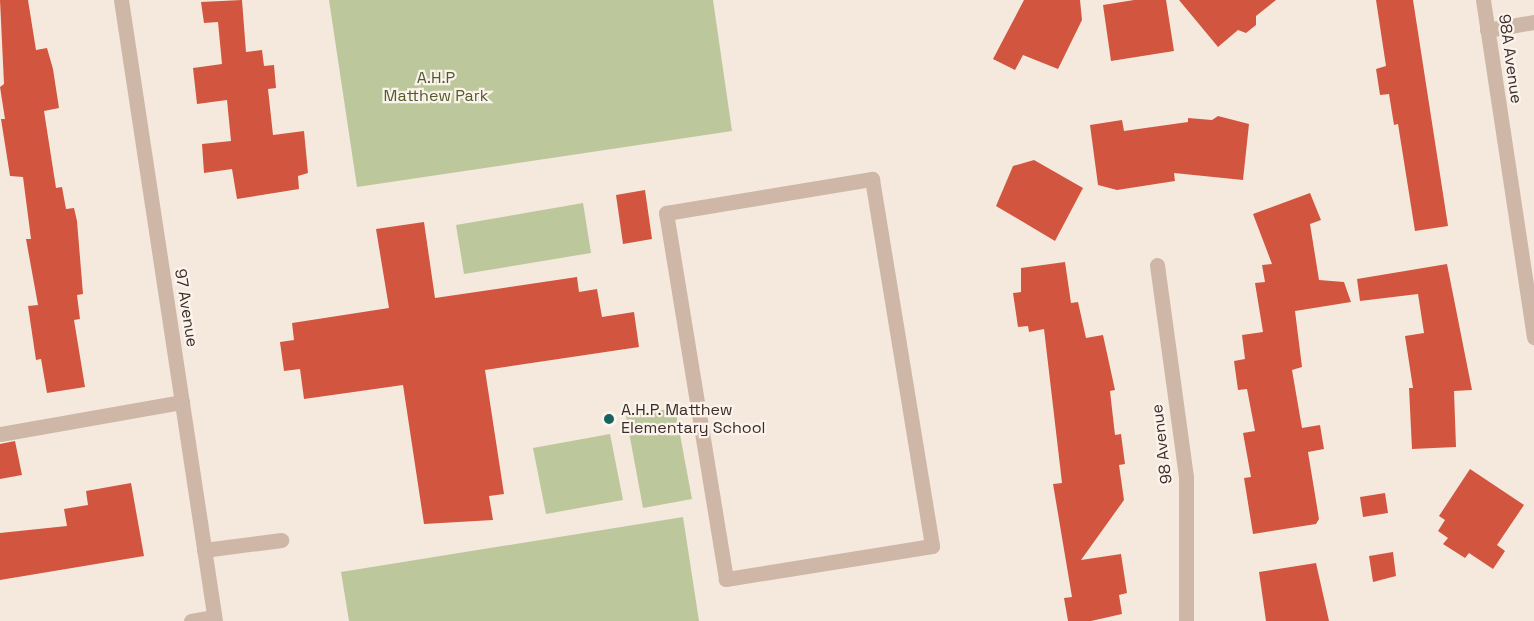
<!DOCTYPE html>
<style>
body{margin:0}
#map{position:relative;width:1534px;height:621px;overflow:hidden;background:#f5e9de;font-family:"Space Grotesk",sans-serif}
div>[style]{position:absolute}
.green>*{inset:0;background:#bcc79c}
.building>*{inset:0;background:#d2563f}
.lane>*{height:15px;margin:-7.5px;padding:0 7.5px;transform-origin:7.5px;border-radius:7.5px;background:#cfb7a8}
.street>*{height:15px;margin:-7.5px;padding:0 7.5px;transform-origin:7.5px;border-radius:7.5px;background:#cfb7a8}
.dots>*{width:16px;height:16px;translate:-50% -50%;box-sizing:border-box;border:3px solid #fcf3ec;border-radius:50%}
span{translate:-50% -50%;white-space:nowrap;text-align:center;line-height:1.15;-webkit-text-stroke:4.5px #fcf3ec;paint-order:stroke}
.street-label{font-size:16px;color:#3c2d29}
.park-label{font-size:16px;color:#4f5d2a}
.poi-label{font-size:16px;color:#3c2d29}
.left{translate:0 -50%;text-align:left}
</style>
<div id="map">
<div class="green">
<i style="clip-path:polygon(329px 0,713px 0,732px 131px,357px 187px)"></i>
<i style="clip-path:polygon(583px 203px,591px 253px,464px 274px,456px 225px)"></i>
<i style="clip-path:polygon(675px 408px,692px 499px,643px 508px,626px 416px)"></i>
<i style="clip-path:polygon(610px 434px,623px 500px,546px 514px,533px 448px)"></i>
<i style="clip-path:polygon(683px 517px,699px 621px,349px 621px,341px 572px)"></i>
</div>
<div class="building">
<i style="clip-path:polygon(0 0,28px 0,36px 50px,47px 48px,53px 69px,59px 108px,44px 111px,56px 188px,62px 187px,66px 209px,74px 208px,77px 221px,83px 294px,77px 295px,80px 319px,74px 320px,85px 387px,47px 393px,41px 359px,36px 360px,28px 306px,38px 305px,26px 239px,31px 239px,23px 177px,10px 176px,1px 119px,5px 119px,0 87px,4px 84px)"></i>
<i style="clip-path:polygon(242px 0,246px 52px,262px 50px,264px 66px,274px 65px,276px 88px,268px 89px,273px 135px,304px 131px,308px 173px,298px 176px,299px 189px,237px 199px,232px 169px,204px 173px,202px 144px,231px 141px,227px 100px,197px 104px,193px 68px,222px 64px,218px 22px,204px 23px,201px 2px)"></i>
<i style="clip-path:polygon(1024px 0,1080px 0,1082px 20px,1058px 69px,1023px 55px,1015px 70px,993px 59px)"></i>
<i style="clip-path:polygon(1134px 0,1166px 0,1174px 51px,1111px 61px,1103px 5px)"></i>
<i style="clip-path:polygon(1179px 0,1276px 0,1256px 16px,1256px 25px,1246px 33px,1238px 30px,1218px 47px)"></i>
<i style="clip-path:polygon(1376px 0,1413px 0,1448px 226px,1415px 231px,1398px 124px,1394px 125px,1389px 94px,1380px 95px,1376px 69px,1386px 66px)"></i>
<i style="clip-path:polygon(1218px 116px,1249px 124px,1243px 180px,1174px 173px,1175px 181px,1117px 190px,1098px 185px,1090px 125px,1122px 120px,1124px 131px,1188px 122px,1188px 118px,1212px 120px)"></i>
<i style="clip-path:polygon(1034px 160px,1083px 188px,1055px 241px,996px 206px,1013px 166px)"></i>
<i style="clip-path:polygon(645px 190px,652px 239px,623px 244px,616px 195px)"></i>
<i style="clip-path:polygon(1310px 193px,1321px 220px,1310px 224px,1319px 280px,1344px 282px,1351px 302px,1295px 311px,1302px 367px,1292px 370px,1302px 428px,1320px 425px,1324px 449px,1308px 452px,1319px 519px,1316px 524px,1253px 534px,1244px 478px,1251px 477px,1243px 433px,1255px 431px,1247px 389px,1238px 390px,1234px 361px,1245px 359px,1242px 335px,1263px 332px,1255px 283px,1265px 282px,1262px 265px,1272px 264px,1253px 214px)"></i>
<i style="clip-path:polygon(424px 222px,435px 298px,577px 277px,579px 292px,597px 289px,602px 317px,634px 312px,639px 347px,485px 370px,504px 494px,489px 496px,493px 520px,424px 524px,403px 385px,304px 399px,300px 369px,284px 371px,280px 342px,294px 340px,292px 323px,389px 308px,376px 229px)"></i>
<i style="clip-path:polygon(1065px 262px,1071px 303px,1078px 302px,1086px 338px,1103px 335px,1115px 390px,1110px 391px,1115px 435px,1121px 434px,1125px 464px,1119px 465px,1124px 500px,1081px 560px,1121px 554px,1127px 593px,1119px 595px,1122px 614px,1091px 621px,1068px 621px,1064px 598px,1072px 597px,1053px 484px,1062px 483px,1044px 329px,1029px 332px,1028px 326px,1018px 327px,1013px 293px,1021px 292px,1021px 268px)"></i>
<i style="clip-path:polygon(1447px 264px,1472px 390px,1454px 391px,1456px 447px,1412px 449px,1409px 388px,1413px 388px,1405px 336px,1424px 333px,1418px 294px,1360px 301px,1357px 279px)"></i>
<i style="clip-path:polygon(15px 441px,22px 475px,0 479px,0 444px)"></i>
<i style="clip-path:polygon(1470px 469px,1524px 505px,1497px 545px,1505px 551px,1493px 569px,1469px 553px,1465px 558px,1443px 544px,1448px 538px,1438px 531px,1445px 520px,1439px 516px)"></i>
<i style="clip-path:polygon(131px 483px,144px 556px,0 580px,0 533px,67px 526px,64px 509px,88px 505px,86px 491px)"></i>
<i style="clip-path:polygon(1385px 493px,1388px 513px,1363px 517px,1360px 497px)"></i>
<i style="clip-path:polygon(1393px 552px,1396px 576px,1373px 582px,1369px 556px)"></i>
<i style="clip-path:polygon(1316px 563px,1329px 621px,1266px 621px,1259px 572px)"></i>
</div>
<div class="lane">
<i style="left:0;top:434px;width:185px;rotate:-10deg"></i>
<i style="left:204px;top:550px;width:78px;rotate:-7.4deg"></i>
</div>
<div class="street">
<i style="left:121px;top:0;width:628px;rotate:81.39deg"></i>
<i style="left:1483px;top:0;width:341px;rotate:81.4deg"></i>
<i style="left:1487px;top:30px;width:48px;rotate:-9.7deg"></i>
<i style="left:872px;top:179px;width:372px;rotate:80.7deg"></i>
<i style="left:932px;top:546px;width:209px;rotate:170.9deg"></i>
<i style="left:726px;top:579px;width:371px;rotate:-99.3deg"></i>
<i style="left:666px;top:213px;width:209px;rotate:-9.4deg"></i>
<i style="left:1157px;top:265px;width:214px;rotate:82.2deg"></i>
<i style="left:1186px;top:477px;width:144px;rotate:90deg"></i>
<i style="left:191px;top:621px;width:23px;rotate:-10deg"></i>
</div>
<div class="dots">
<i style="left:609px;top:419px;background:#196261"></i>
</div>
<div class="street-label">
<span style="left:1510px;top:59px;rotate:82deg">98A Avenue</span>
<span style="left:186px;top:308px;rotate:81deg">97 Avenue</span>
<span style="left:1162px;top:444px;rotate:-97deg">98 Avenue</span>
</div>
<div class="park-label">
<span style="left:436px;top:87px">A.H.P<br>Matthew Park</span>
</div>
<div class="poi-label">
<span class="left" style="left:621px;top:419px">A.H.P. Matthew<br>Elementary School</span>
</div>
</div>
